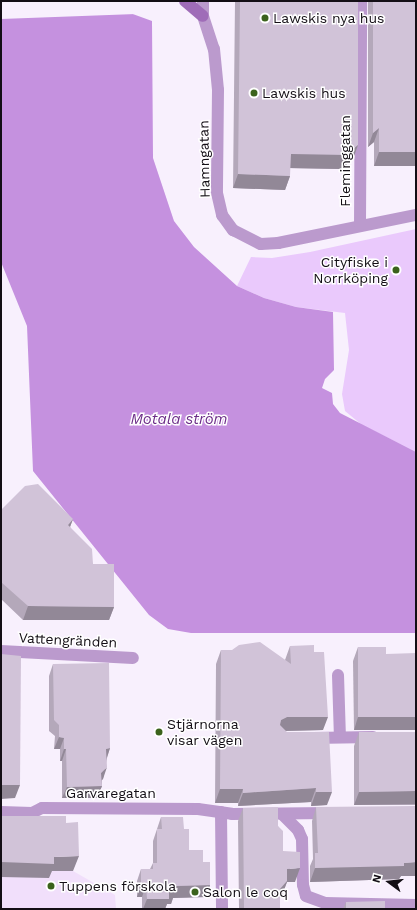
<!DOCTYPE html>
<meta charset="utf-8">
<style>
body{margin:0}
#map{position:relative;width:417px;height:910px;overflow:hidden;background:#f8f0fd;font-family:"Work Sans",sans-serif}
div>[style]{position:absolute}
.built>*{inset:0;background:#f1dffb}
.green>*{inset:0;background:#eac9fc}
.water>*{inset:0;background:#c591df}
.pier>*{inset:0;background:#f8f0fd}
.service>*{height:12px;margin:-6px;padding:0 6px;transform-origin:6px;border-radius:6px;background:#bb9acd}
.minor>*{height:12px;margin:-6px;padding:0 6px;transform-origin:6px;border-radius:6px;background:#bb9acd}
.secondary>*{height:12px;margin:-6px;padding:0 6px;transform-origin:6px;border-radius:6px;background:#9f6cb8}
.wall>*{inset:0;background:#b4a8ba}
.shaded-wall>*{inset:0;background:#928897}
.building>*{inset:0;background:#d1c3d8}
.dots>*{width:11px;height:11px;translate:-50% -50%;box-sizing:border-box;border:2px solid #fff;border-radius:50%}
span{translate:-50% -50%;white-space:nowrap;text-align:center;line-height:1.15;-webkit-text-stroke:3px #fff;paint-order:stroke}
.poi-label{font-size:14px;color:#130e15}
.left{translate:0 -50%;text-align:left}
.right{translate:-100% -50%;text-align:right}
.street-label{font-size:14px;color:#130e15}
.water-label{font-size:15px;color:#6b2c87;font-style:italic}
.frame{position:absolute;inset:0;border:2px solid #130e15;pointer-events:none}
.north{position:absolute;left:369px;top:862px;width:40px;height:40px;-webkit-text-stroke:3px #fff;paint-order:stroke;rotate:285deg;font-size:11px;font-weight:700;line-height:16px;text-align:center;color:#130e15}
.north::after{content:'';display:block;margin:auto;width:14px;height:18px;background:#130e15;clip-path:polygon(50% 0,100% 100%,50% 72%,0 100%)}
</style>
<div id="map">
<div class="built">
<i style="clip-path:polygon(1px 871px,35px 877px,35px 871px,73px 871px,115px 895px,116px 909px,1px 909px)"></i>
</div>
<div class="green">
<i style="clip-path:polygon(416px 229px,416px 452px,362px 425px,345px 411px,342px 394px,349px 350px,345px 313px,296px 307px,264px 298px,237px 286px,251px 257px,272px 258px,310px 252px)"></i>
</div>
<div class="water">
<i style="clip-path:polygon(1px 1px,130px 13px,152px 21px,153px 158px,174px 221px,194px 247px,237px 286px,264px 298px,296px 307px,333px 312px,334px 370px,325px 379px,322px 388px,332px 393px,333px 404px,340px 413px,416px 452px,416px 633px,191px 633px,168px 629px,149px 615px,33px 471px,27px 326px,1px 262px)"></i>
</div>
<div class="pier">
<i style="clip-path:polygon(1px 1px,131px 1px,132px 12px,136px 14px,1px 19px)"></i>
</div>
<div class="service">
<i style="left:338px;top:675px;width:62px;rotate:88.2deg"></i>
<i style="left:313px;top:738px;width:60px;rotate:-1deg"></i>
<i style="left:221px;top:812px;width:97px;rotate:89.4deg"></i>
<i style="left:32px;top:813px;width:11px;rotate:-27deg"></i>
<i style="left:42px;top:808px;width:156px;rotate:0.4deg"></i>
<i style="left:198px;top:809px;width:34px;rotate:8deg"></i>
<i style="left:232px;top:814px;width:99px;rotate:-0.6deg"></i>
<i style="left:282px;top:814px;width:23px;rotate:45deg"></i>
<i style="left:298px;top:830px;width:10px;rotate:66deg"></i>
<i style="left:302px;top:839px;width:46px;rotate:88.8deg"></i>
<i style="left:303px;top:885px;width:11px;rotate:75deg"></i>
<i style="left:306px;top:896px;width:20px;rotate:20deg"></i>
<i style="left:325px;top:903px;width:91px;rotate:1.3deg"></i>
</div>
<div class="minor">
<i style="left:203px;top:1px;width:15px;rotate:90deg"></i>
<i style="left:203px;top:16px;width:35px;rotate:72deg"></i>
<i style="left:214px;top:49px;width:41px;rotate:84.4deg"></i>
<i style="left:218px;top:90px;width:103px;rotate:90.6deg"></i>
<i style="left:217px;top:193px;width:23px;rotate:77deg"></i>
<i style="left:222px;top:215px;width:19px;rotate:54deg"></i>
<i style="left:233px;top:230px;width:31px;rotate:27deg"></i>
<i style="left:261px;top:244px;width:17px;rotate:-3deg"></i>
<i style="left:278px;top:243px;width:141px;rotate:-11.5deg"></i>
<i style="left:360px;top:225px;width:224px;rotate:-89.7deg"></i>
<i style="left:1px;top:651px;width:132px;rotate:3deg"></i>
<i style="left:1px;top:812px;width:31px;rotate:2deg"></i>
</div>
<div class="secondary">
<i style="left:185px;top:1px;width:23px;rotate:40deg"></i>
</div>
<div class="wall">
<i style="clip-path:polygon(235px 1px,358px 1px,358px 145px,353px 159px,341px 169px,290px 168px,290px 176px,285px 190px,233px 188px)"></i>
<i style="clip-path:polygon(368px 1px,416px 1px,416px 166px,374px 166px,374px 142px,368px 147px)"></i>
<i style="clip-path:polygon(1px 510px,73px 519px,70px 527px,93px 564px,114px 607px,109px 620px,23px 620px,1px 599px)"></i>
<i style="clip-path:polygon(290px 646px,314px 652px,323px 730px,285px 731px,327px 805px,311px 806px,311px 802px,238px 806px,238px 803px,215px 803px,216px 664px,221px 650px,285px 660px)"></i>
<i style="clip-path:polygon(358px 647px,386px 654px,416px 730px,354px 730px,353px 661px)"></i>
<i style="clip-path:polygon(53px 664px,110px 748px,107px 758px,103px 779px,102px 780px,102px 786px,97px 798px,62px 798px,62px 761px,60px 761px,60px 749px,54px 749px,55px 736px,49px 731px,49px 676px)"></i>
<i style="clip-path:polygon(359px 732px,416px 732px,416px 805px,354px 805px,354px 746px)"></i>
<i style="clip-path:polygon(316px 807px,401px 876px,399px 879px,310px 882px,310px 866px,313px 859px,312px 821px)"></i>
<i style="clip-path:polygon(243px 808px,278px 826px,283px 851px,295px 882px,287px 882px,282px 895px,280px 897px,280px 909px,239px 909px,238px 821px)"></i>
<i style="clip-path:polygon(161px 817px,184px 829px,189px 850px,203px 862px,210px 885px,206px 897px,173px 898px,171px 904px,167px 904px,165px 909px,142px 909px,142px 897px,137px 897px,137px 881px,141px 869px,150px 869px,153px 863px,153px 841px)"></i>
<i style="clip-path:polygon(346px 902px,385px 909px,343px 909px)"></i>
</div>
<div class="shaded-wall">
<i style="clip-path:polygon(379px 128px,374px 142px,368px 147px,373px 133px)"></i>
<i style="clip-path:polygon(358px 145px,353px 159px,341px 169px,286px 168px,291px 154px)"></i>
<i style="clip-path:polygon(379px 152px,416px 152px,416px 166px,374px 166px)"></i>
<i style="clip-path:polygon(238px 174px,290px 176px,285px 190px,233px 188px)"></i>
<i style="clip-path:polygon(73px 519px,68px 532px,68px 525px)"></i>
<i style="clip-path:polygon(28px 606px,114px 607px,109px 620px,23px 620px)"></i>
<i style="clip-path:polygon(287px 717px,328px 717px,323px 730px,282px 731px,276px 734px,281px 720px)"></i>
<i style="clip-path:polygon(358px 717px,416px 717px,416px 730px,354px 730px)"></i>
<i style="clip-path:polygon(59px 737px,64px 738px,60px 749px,54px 749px)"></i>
<i style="clip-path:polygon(110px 748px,106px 760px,106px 749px)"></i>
<i style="clip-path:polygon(64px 749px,66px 749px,62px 761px,60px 761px)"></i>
<i style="clip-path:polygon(107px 767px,103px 779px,97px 784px,101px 773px)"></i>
<i style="clip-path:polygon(1px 785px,20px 785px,15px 798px,1px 799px)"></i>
<i style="clip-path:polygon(102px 786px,97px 798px,62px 798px,67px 787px)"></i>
<i style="clip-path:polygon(316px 788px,311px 802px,238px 806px,243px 793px)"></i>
<i style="clip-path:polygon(220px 789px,243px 789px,238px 803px,215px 803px)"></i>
<i style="clip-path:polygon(416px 791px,416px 804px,354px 805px,359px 792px)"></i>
<i style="clip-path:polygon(316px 792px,332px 792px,327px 805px,311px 806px)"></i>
<i style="clip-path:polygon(79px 856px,73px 871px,52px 871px,49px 878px,1px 877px,1px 862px,54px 857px)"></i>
<i style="clip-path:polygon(416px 862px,416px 876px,401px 876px,399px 879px,310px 882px,315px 868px)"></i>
<i style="clip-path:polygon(300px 868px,295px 882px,287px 882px,282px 895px,275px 903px,287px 869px)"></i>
<i style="clip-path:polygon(141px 885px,146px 885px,142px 897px,137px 897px)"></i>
<i style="clip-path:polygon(210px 885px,206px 897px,173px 898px,171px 904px,167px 904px,165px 909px,143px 909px,147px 899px,169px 892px,175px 886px)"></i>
</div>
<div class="building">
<i style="clip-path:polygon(240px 1px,358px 1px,358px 145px,346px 155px,291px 154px,290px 176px,238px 174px)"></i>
<i style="clip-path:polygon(373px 1px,416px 1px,416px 152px,379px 152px,379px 128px,373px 133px)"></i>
<i style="clip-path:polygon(38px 484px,73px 519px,68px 525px,92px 549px,93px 564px,114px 564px,114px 607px,28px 606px,1px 582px,1px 510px,25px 486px)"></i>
<i style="clip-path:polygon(260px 642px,291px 664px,290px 646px,314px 645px,314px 652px,324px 652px,328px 717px,287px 717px,281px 720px,280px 725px,287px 732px,329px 732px,332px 792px,316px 792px,316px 788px,243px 793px,243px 789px,220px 789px,221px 650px,232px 650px,239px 645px)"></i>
<i style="clip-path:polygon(358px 647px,386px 647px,386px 654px,416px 653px,416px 717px,358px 717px)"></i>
<i style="clip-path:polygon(1px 654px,21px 656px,20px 785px,1px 785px)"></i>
<i style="clip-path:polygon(109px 663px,110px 748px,106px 749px,107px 767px,101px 773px,102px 786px,67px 787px,66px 749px,64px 749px,64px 738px,59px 737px,59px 725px,54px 720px,53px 664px)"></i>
<i style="clip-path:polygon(359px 732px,416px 732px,416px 791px,359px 792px)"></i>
<i style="clip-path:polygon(416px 806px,416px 862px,404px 863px,404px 866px,315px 868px,315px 853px,318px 853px,316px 807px)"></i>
<i style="clip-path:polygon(278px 807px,278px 826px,283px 831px,283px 851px,300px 852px,300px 868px,287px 869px,287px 881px,280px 889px,280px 909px,244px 909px,243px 808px)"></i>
<i style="clip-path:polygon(1px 816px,66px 816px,66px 823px,78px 822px,79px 856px,54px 857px,54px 864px,1px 862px)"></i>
<i style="clip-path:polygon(161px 817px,183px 817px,184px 829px,189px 829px,189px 850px,203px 850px,203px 862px,210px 862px,210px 885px,175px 886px,175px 892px,169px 892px,169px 899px,147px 899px,146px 885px,141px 885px,141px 869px,153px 869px,153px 863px,157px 863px,157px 829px,162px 829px)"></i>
<i style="clip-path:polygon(385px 901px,385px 909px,346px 909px,346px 902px)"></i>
</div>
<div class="dots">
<i style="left:265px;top:18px;background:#3b621c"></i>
<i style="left:254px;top:93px;background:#3b621c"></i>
<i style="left:396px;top:270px;background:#3b621c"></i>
<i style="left:159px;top:732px;background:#3b621c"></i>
<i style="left:51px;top:886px;background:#3b621c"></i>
<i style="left:195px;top:892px;background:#3b621c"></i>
</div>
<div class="poi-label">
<span class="left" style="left:273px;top:18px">Lawskis nya hus</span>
<span class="left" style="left:262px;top:93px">Lawskis hus</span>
<span class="right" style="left:388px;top:270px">Cityfiske i<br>Norrköping</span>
<span class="left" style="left:167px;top:732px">Stjärnorna<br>visar vägen</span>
<span class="left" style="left:59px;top:886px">Tuppens förskola</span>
<span class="left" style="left:203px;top:892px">Salon le coq</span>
</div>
<div class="street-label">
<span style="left:204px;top:159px;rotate:-91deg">Hamngatan</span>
<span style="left:345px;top:161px;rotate:-90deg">Fleminggatan</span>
<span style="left:68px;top:640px;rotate:3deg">Vattengränden</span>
<span style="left:111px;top:793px">Garvaregatan</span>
</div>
<div class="water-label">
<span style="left:179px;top:420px">Motala ström</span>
</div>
<div class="frame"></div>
<div class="north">N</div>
</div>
